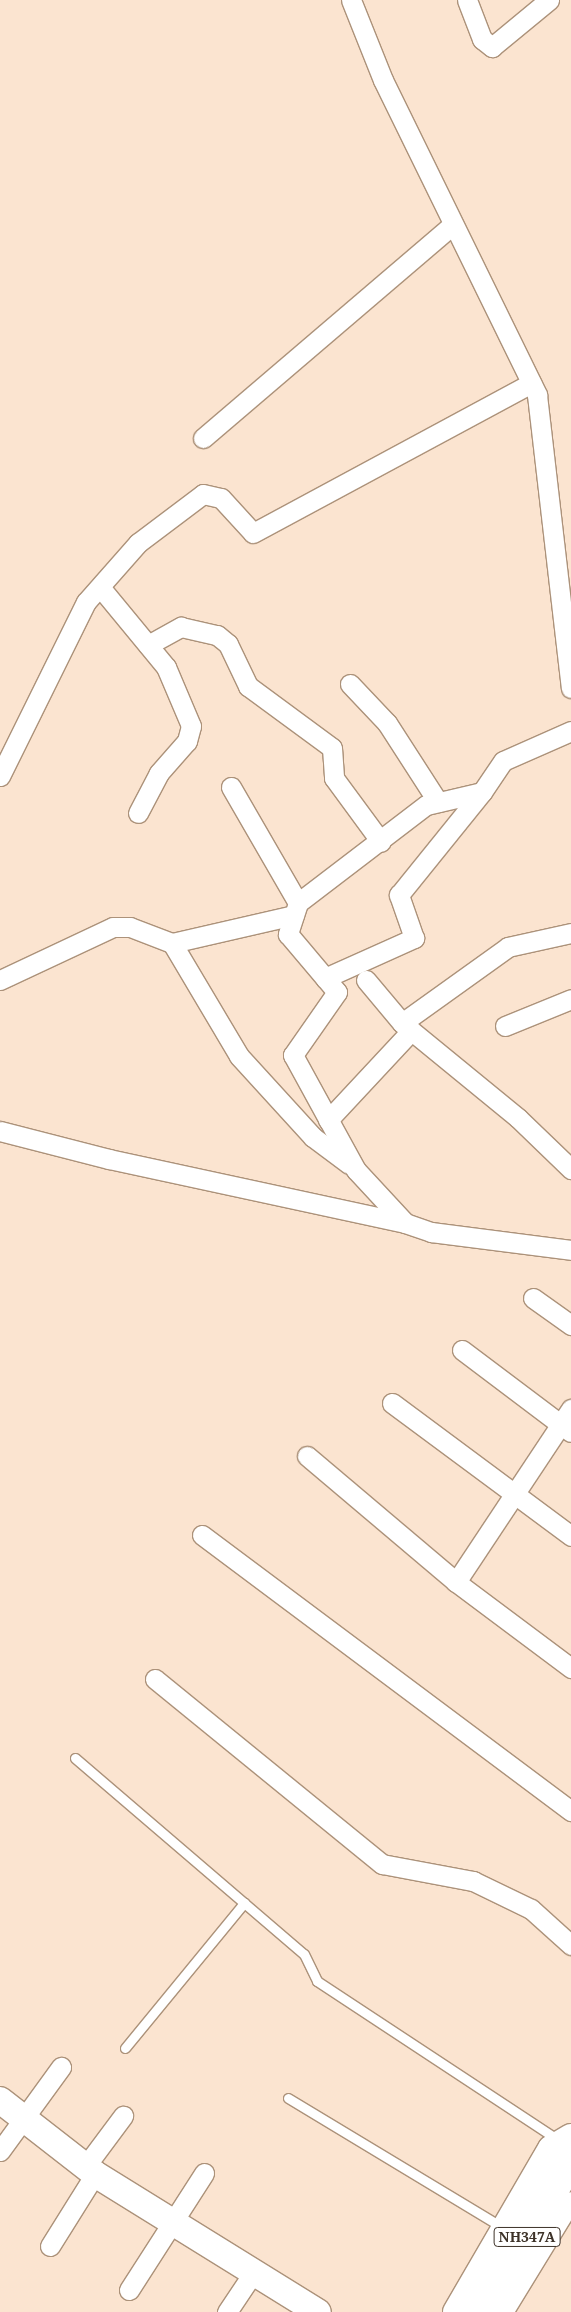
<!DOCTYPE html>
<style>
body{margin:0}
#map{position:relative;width:571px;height:2312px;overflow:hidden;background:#fbe4d0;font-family:"Noto Serif",serif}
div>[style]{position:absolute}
.roads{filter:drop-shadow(1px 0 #ac927a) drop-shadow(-1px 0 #ac927a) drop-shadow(0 1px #ac927a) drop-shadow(0 -1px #ac927a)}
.lane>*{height:9px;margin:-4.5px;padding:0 4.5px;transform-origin:4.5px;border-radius:4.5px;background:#fff}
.street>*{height:19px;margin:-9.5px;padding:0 9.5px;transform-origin:9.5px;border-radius:9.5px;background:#fff}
.secondary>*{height:26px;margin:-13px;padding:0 13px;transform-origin:13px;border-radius:13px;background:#fff}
.highway>*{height:28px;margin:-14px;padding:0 14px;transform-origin:14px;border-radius:14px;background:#fff}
span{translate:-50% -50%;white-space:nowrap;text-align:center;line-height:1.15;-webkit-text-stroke:5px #fff;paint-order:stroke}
.shield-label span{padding:1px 4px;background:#fff;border:1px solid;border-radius:4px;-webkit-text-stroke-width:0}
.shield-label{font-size:14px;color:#3d3228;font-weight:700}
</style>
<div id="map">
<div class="roads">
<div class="lane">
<i style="left:75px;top:1758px;width:301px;rotate:40.6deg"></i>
<i style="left:304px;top:1954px;width:30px;rotate:64deg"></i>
<i style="left:317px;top:1981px;width:289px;rotate:33.4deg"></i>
<i style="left:125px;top:2048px;width:188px;rotate:-50.6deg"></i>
<i style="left:288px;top:2098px;width:250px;rotate:31.1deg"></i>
</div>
<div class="street">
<i style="left:351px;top:0;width:86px;rotate:68.2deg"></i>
<i style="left:383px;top:80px;width:351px;rotate:63.9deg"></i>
<i style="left:537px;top:395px;width:295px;rotate:83.4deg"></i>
<i style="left:467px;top:0;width:42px;rotate:69deg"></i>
<i style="left:482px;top:39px;width:13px;rotate:39deg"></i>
<i style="left:492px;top:47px;width:74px;rotate:-39.5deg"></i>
<i style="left:203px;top:438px;width:328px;rotate:-40.5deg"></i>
<i style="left:100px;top:587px;width:104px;rotate:50.5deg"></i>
<i style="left:166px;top:667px;width:64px;rotate:67deg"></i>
<i style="left:191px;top:726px;width:16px;rotate:105deg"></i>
<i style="left:187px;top:741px;width:43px;rotate:131.2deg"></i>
<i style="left:159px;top:773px;width:45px;rotate:117.7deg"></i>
<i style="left:148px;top:645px;width:38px;rotate:-29deg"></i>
<i style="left:181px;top:627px;width:37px;rotate:13deg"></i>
<i style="left:217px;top:635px;width:14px;rotate:39deg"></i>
<i style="left:228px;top:644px;width:47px;rotate:64.5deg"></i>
<i style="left:248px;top:686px;width:104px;rotate:36.4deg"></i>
<i style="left:332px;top:748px;width:30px;rotate:86deg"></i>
<i style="left:334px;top:778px;width:79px;rotate:53.7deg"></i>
<i style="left:350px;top:684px;width:54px;rotate:46.5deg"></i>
<i style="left:387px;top:723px;width:94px;rotate:57.2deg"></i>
<i style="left:571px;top:731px;width:74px;rotate:156.2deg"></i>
<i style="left:503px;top:761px;width:37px;rotate:124deg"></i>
<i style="left:482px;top:792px;width:57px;rotate:166.9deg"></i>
<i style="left:426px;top:805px;width:161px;rotate:142.6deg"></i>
<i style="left:298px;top:903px;width:33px;rotate:108deg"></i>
<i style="left:288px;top:934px;width:76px;rotate:49.8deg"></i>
<i style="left:337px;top:992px;width:77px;rotate:124.9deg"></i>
<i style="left:293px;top:1055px;width:131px;rotate:61.3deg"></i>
<i style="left:356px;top:1170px;width:72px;rotate:47.2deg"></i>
<i style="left:405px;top:1223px;width:28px;rotate:19deg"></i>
<i style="left:431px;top:1232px;width:141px;rotate:7.3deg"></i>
<i style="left:0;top:776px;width:194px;rotate:-63.7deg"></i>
<i style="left:86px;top:602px;width:79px;rotate:-48.6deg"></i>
<i style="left:138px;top:543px;width:81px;rotate:-37deg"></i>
<i style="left:203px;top:494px;width:18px;rotate:13deg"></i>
<i style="left:221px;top:498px;width:47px;rotate:47.6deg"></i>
<i style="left:253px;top:533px;width:316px;rotate:-28.3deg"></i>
<i style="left:231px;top:787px;width:134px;rotate:60deg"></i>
<i style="left:294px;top:915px;width:125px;rotate:167.1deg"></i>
<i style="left:172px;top:943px;width:131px;rotate:59.3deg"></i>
<i style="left:239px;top:1056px;width:110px;rotate:47.6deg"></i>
<i style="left:313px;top:1137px;width:45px;rotate:36.9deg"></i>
<i style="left:571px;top:933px;width:65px;rotate:167.5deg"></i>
<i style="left:508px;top:947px;width:130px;rotate:144.4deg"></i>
<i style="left:402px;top:1023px;width:150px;rotate:39.3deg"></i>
<i style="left:518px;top:1118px;width:74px;rotate:43.9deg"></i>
<i style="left:325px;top:978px;width:98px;rotate:-24.2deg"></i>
<i style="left:414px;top:938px;width:46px;rotate:-109.2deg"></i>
<i style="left:399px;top:895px;width:132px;rotate:-51.1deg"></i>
<i style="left:0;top:980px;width:125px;rotate:-25.1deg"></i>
<i style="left:113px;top:927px;width:17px"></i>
<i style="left:130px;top:927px;width:45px;rotate:20.9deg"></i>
<i style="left:366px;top:980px;width:56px;rotate:50.1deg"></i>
<i style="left:505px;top:1026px;width:71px;rotate:-22.2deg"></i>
<i style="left:328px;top:1120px;width:122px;rotate:-47deg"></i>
<i style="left:0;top:1131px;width:113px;rotate:14.4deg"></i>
<i style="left:109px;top:1159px;width:303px;rotate:12.2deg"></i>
<i style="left:533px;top:1298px;width:47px;rotate:35.4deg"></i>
<i style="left:462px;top:1350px;width:136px;rotate:37deg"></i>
<i style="left:392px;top:1403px;width:223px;rotate:36.6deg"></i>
<i style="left:307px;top:1456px;width:195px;rotate:40.2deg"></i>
<i style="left:456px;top:1582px;width:144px;rotate:36.8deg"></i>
<i style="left:202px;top:1535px;width:461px;rotate:36.8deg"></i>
<i style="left:456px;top:1582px;width:208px;rotate:-56.4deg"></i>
<i style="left:155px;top:1679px;width:293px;rotate:39.2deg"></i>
<i style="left:382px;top:1864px;width:93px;rotate:10.6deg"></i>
<i style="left:473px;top:1881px;width:64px;rotate:25.8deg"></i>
<i style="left:531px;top:1909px;width:54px;rotate:42deg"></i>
<i style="left:0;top:2151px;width:104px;rotate:-54deg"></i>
<i style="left:85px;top:2167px;width:64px;rotate:-53.3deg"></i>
<i style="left:50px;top:2246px;width:85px;rotate:-58deg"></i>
<i style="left:129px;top:2290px;width:139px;rotate:-57.3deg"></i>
<i style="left:227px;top:2312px;width:47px;rotate:-56.3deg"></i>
<i style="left:503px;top:2312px;width:130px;rotate:-58.5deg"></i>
</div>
<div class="secondary">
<i style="left:0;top:2100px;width:120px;rotate:37.9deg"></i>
<i style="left:95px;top:2174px;width:262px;rotate:31.8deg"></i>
<i style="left:456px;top:2312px;width:189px;rotate:-59.8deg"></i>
<i style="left:551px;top:2149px;width:23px;rotate:-31deg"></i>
</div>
<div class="highway">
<i style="left:483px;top:2312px;width:174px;rotate:-59.6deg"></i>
</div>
</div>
<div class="shield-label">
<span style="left:527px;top:2237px">NH347A</span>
</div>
</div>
